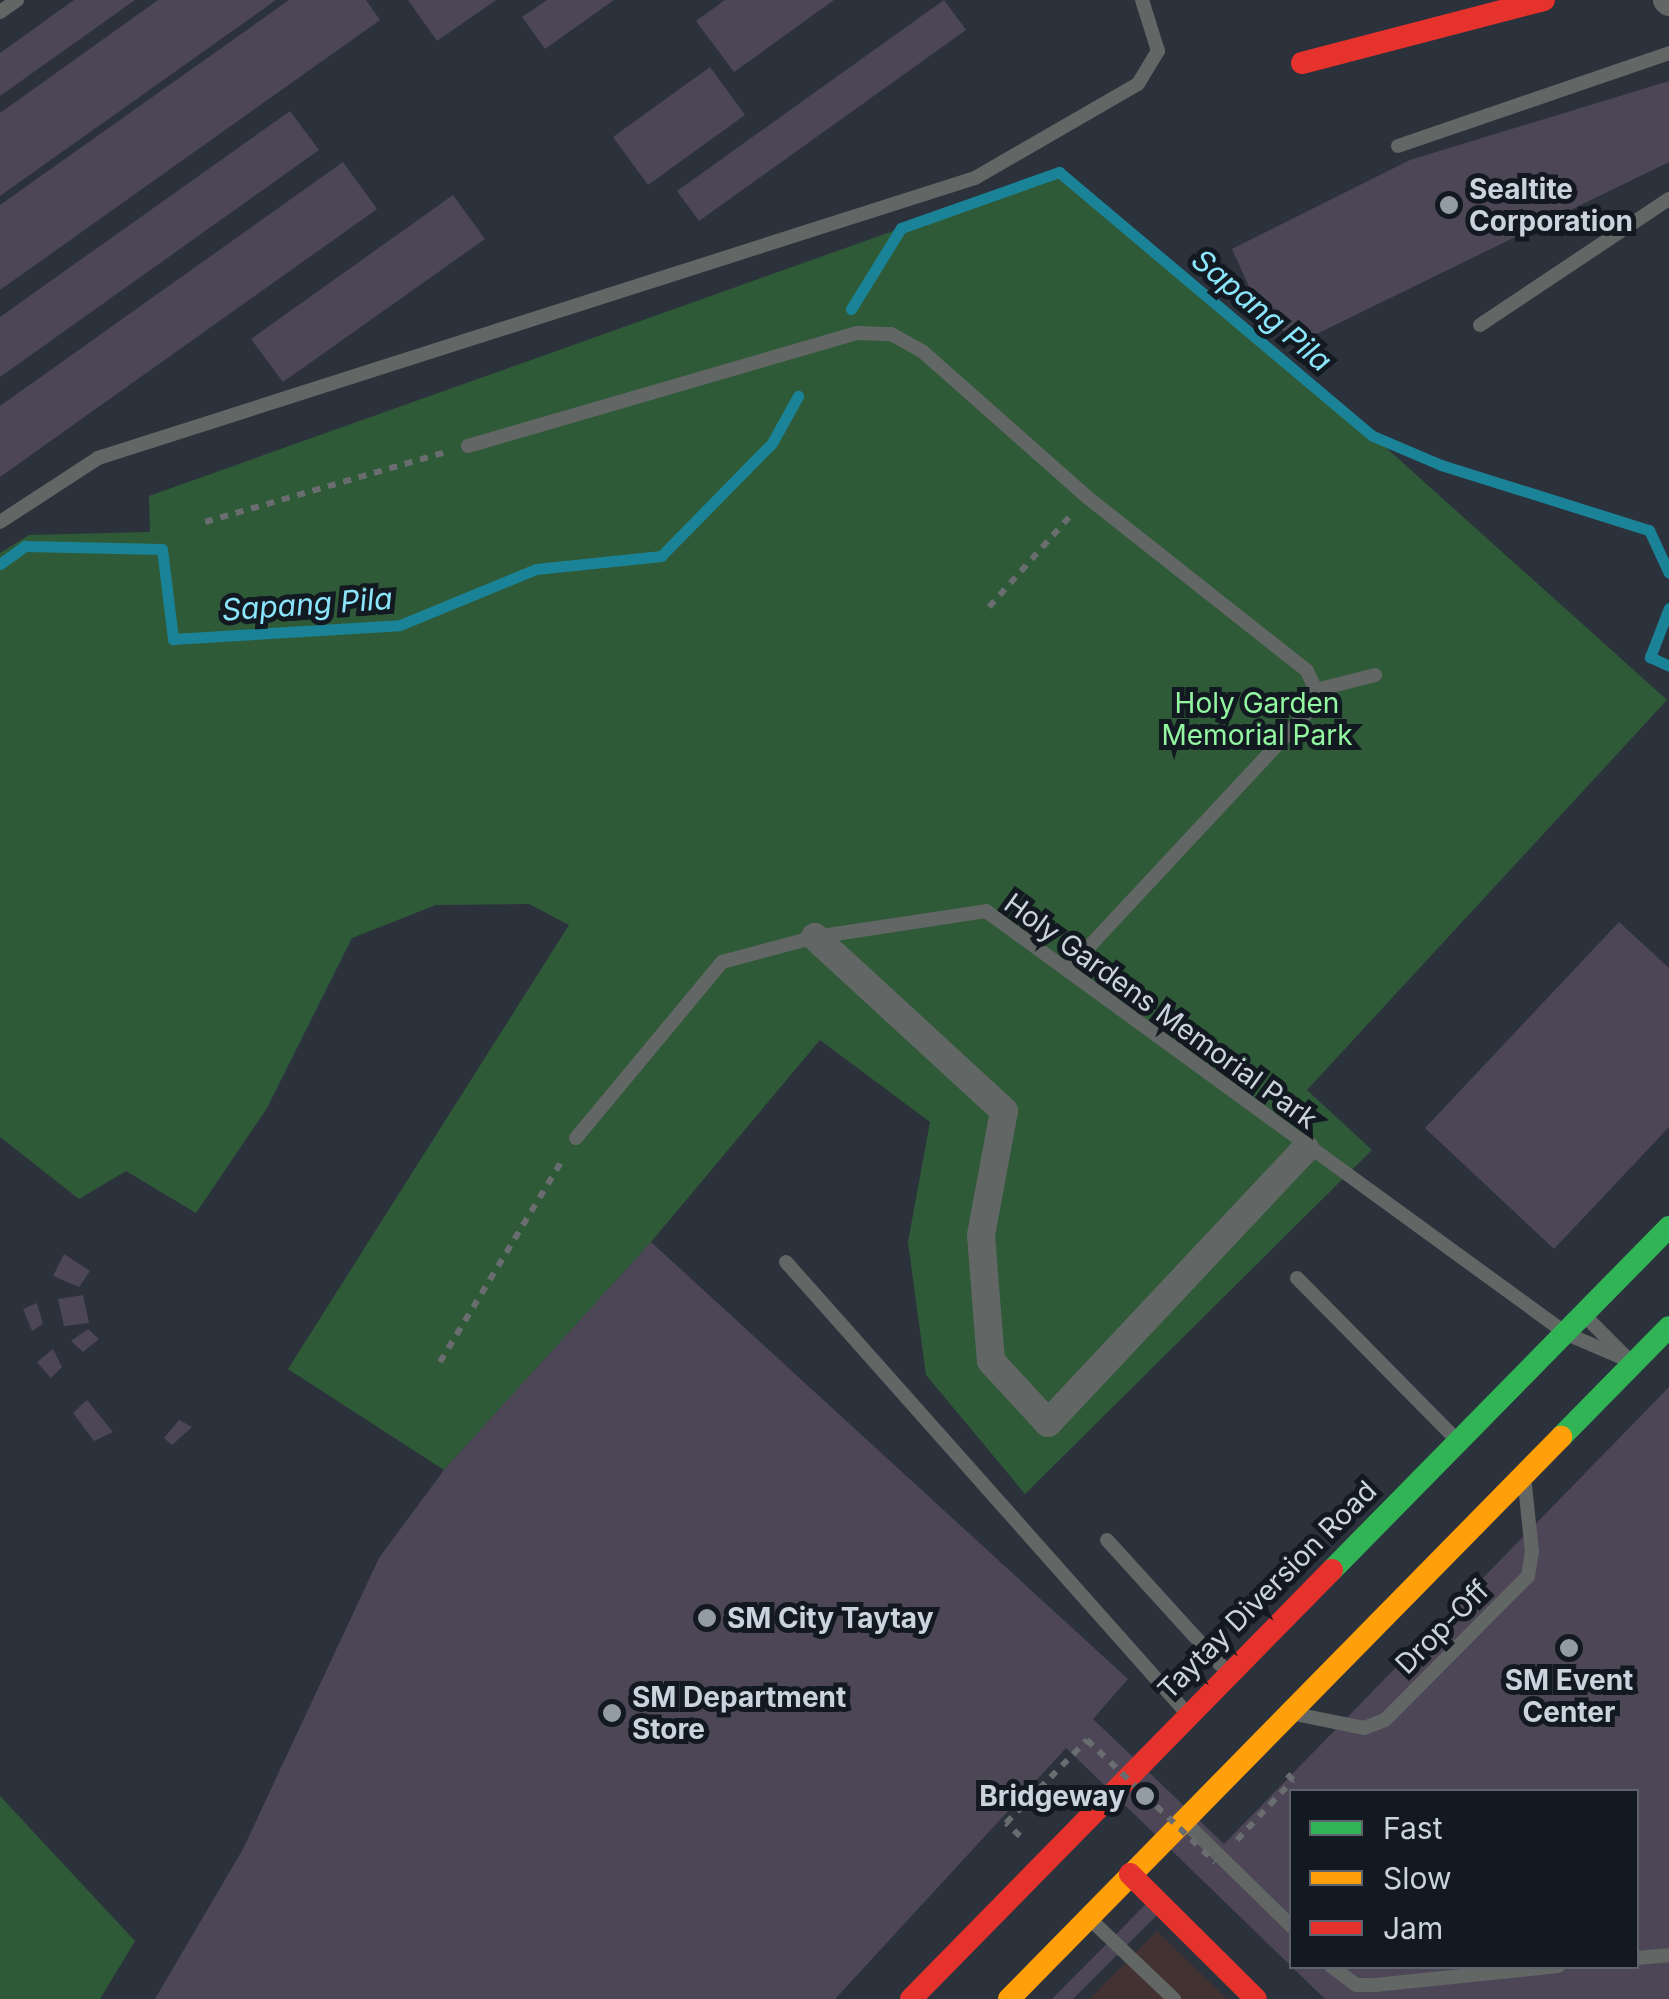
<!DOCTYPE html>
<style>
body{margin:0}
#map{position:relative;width:1669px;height:1999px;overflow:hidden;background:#2c323c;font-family:Inter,sans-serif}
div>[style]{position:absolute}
.commercial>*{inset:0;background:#433232}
.green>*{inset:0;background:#2f5a38}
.stream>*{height:11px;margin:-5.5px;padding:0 5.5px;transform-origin:5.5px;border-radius:5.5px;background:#1b8398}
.building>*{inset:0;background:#4d4657}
.path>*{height:6px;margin-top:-3px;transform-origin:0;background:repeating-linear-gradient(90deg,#696d6f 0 8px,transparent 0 16px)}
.lane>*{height:14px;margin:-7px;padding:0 7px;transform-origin:7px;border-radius:7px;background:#626665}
.street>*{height:28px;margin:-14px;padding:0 14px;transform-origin:14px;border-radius:14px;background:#626665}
.fast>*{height:22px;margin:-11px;padding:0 11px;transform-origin:11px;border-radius:11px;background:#30b455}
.slow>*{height:22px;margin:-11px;padding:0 11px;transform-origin:11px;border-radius:11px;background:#ff9f0a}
.jam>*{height:22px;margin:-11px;padding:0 11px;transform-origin:11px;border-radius:11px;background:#e5322d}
.path-bridge>*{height:6px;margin-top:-3px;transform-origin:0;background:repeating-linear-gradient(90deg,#696d6f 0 8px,transparent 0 16px)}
.dots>*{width:28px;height:28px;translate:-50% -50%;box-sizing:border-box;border:5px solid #131921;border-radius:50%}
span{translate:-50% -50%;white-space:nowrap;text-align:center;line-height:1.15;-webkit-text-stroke:10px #131921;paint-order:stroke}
.poi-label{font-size:28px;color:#cad3de;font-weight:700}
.left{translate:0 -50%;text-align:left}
.right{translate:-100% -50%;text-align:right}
.park-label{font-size:28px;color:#92f7a0}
.street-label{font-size:28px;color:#cad3de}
.water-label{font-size:30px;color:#8be5fb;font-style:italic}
.legend{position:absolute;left:1289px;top:1789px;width:350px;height:180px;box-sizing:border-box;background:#131921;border:2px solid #5c636d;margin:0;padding:12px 18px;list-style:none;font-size:30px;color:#cad3de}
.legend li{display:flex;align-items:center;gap:20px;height:50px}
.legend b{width:50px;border:2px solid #5c636d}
</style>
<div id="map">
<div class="commercial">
<i style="clip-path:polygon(1157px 1931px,1227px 1999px,1090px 1999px)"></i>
</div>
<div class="green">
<i style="clip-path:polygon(1059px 172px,1373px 436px,1667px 700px,1307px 1090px,1372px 1150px,1025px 1494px,926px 1375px,908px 1242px,930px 1122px,820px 1040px,651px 1242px,444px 1470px,288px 1369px,569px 925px,529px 904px,436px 905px,352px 938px,267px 1108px,196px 1213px,126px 1171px,79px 1199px,0 1137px,0 553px,29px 535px,150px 532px,149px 496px)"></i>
<i style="clip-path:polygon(0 1796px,135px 1941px,100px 1999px,0 1999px)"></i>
</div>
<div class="stream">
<i style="left:851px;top:309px;width:95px;rotate:-58.3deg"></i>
<i style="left:901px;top:228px;width:168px;rotate:-19.5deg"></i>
<i style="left:1059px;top:172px;width:410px;rotate:40.1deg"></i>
<i style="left:1373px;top:436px;width:74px;rotate:23.1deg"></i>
<i style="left:1441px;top:465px;width:218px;rotate:17.4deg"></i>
<i style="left:1649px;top:530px;width:47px;rotate:65.1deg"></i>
<i style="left:0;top:564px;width:31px;rotate:-36deg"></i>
<i style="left:25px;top:546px;width:137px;rotate:1.3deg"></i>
<i style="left:162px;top:549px;width:91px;rotate:83deg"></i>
<i style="left:173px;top:639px;width:227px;rotate:-3.5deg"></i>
<i style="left:400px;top:625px;width:147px;rotate:-22.4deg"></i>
<i style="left:536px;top:569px;width:126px;rotate:-5.9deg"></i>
<i style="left:661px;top:556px;width:158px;rotate:-45.5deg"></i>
<i style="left:772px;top:443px;width:54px;rotate:-61deg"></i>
<i style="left:1669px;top:608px;width:53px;rotate:111.2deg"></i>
<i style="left:1650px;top:657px;width:21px;rotate:25deg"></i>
</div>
<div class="building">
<i style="clip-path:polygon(74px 0,135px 0,0 96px,0 53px)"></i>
<i style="clip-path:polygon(158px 0,276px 0,0 196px,0 113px)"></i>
<i style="clip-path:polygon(289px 0,366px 0,380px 20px,0 290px,0 205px)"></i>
<i style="clip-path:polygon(408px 0,496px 0,437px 41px)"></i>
<i style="clip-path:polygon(547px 0,614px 0,545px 49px,522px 17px)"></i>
<i style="clip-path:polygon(725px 0,834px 0,734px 72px,696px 21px)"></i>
<i style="clip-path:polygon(944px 0,966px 30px,699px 221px,677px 191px)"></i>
<i style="clip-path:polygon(710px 67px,745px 115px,648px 185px,613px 137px)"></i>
<i style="clip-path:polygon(1669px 81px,1669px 162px,1298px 343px,1260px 311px,1232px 249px,1410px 160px)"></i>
<i style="clip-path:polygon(290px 111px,319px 150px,0 377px,0 317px)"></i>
<i style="clip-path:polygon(343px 162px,377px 209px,0 477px,0 406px)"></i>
<i style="clip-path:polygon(453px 195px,485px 239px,283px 382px,251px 339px)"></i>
<i style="clip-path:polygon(1619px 922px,1669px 968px,1669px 1127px,1554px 1249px,1425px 1128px)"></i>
<i style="clip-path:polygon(evenodd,651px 1242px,1128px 1679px,1093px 1719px,1224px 1844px,1669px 1387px,1669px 1999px,1325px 1999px,1066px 1748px,835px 1999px,155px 1999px,243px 1849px,379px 1558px,444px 1470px,651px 1242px,1292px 1792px,1636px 1792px,1636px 1966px,1292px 1966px,1292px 1792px)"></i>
<i style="clip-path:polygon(64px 1254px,90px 1271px,79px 1287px,53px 1276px)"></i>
<i style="clip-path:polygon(83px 1295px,89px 1323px,64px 1326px,58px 1299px)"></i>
<i style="clip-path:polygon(37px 1303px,43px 1324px,32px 1331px,23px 1309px)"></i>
<i style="clip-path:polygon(88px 1329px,99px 1339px,83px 1352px,71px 1341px)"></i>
<i style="clip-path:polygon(53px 1349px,62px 1367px,51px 1378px,37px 1362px)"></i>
<i style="clip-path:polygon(87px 1400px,113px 1432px,94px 1441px,73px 1413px)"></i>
<i style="clip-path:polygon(179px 1420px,192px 1427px,172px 1445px,164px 1438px)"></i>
<i style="clip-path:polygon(1149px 1901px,1160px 1912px,1073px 1999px,1052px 1999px)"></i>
</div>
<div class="path">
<i style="left:205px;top:522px;width:254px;rotate:-16.2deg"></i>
<i style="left:989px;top:607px;width:125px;rotate:-48.3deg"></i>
<i style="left:440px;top:1362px;width:240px;rotate:-58.8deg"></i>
<i style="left:1020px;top:1836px;width:19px;rotate:-137deg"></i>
<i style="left:1006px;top:1823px;width:116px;rotate:-45.7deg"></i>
<i style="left:1237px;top:1840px;width:82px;rotate:-47deg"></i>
<i style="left:1293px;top:1780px;width:10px;rotate:-135deg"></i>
</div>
<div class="lane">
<i style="left:0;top:12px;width:21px;rotate:-35deg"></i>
<i style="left:1398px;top:146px;width:287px;rotate:-18.9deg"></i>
<i style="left:1480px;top:325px;width:227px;rotate:-33.7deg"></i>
<i style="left:468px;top:446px;width:405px;rotate:-16.2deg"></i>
<i style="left:857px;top:333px;width:34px;rotate:2deg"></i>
<i style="left:891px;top:334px;width:35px;rotate:29deg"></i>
<i style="left:922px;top:351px;width:220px;rotate:41.5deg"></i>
<i style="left:1087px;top:497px;width:280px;rotate:38.3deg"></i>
<i style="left:1307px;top:671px;width:21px;rotate:65deg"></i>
<i style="left:1316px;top:690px;width:26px;rotate:113deg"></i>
<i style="left:1306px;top:714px;width:349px;rotate:133deg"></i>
<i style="left:0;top:522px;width:117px;rotate:-33.1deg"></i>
<i style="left:98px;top:458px;width:921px;rotate:-17.71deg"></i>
<i style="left:975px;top:178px;width:188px;rotate:-30deg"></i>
<i style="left:1138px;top:84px;width:39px;rotate:-59deg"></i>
<i style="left:1158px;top:51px;width:53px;rotate:-107.4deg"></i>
<i style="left:1316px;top:690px;width:61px;rotate:-14.3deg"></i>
<i style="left:576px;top:1138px;width:229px;rotate:-50.3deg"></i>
<i style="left:722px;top:962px;width:96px;rotate:-15deg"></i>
<i style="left:815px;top:937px;width:173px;rotate:-8.6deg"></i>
<i style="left:986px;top:911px;width:719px;rotate:36.06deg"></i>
<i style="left:1567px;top:1334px;width:63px;rotate:23.3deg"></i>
<i style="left:786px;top:1262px;width:599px;rotate:48.38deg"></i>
<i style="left:1297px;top:1278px;width:225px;rotate:45.4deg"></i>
<i style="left:1587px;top:1318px;width:54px;rotate:45deg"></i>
<i style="left:1107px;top:1540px;width:177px;rotate:47.7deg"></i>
<i style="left:1300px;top:1715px;width:65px;rotate:11.5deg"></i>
<i style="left:1364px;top:1728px;width:22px;rotate:-21deg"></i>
<i style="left:1385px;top:1720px;width:203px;rotate:-45.2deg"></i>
<i style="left:1528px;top:1576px;width:24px;rotate:-81deg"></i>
<i style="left:1532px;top:1552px;width:67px;rotate:-96deg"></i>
<i style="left:1189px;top:1826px;width:144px;rotate:44.4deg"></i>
<i style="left:1091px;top:1920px;width:115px;rotate:43.6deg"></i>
<i style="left:1636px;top:1958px;width:33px;rotate:-5deg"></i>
<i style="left:1331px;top:1966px;width:31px;rotate:37deg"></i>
<i style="left:1356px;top:1985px;width:19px"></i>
<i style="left:1375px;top:1985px;width:184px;rotate:-5.9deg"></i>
</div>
<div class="street">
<i style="left:1667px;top:0;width:3px;rotate:45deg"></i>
<i style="left:815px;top:937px;width:257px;rotate:42.6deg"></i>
<i style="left:1004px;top:1111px;width:126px;rotate:100.5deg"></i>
<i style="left:981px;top:1235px;width:126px;rotate:85.5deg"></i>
<i style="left:991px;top:1361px;width:84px;rotate:47.4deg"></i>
<i style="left:1048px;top:1423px;width:376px;rotate:-46.8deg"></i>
</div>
<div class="fast">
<i style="left:1561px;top:1437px;width:154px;rotate:-45.5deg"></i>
<i style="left:1332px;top:1570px;width:481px;rotate:-45.5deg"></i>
</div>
<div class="slow">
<i style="left:1009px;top:1999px;width:788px;rotate:-45.51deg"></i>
</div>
<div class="jam">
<i style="left:1302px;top:63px;width:250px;rotate:-14.6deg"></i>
<i style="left:1130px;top:1874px;width:177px;rotate:44.8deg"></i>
<i style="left:911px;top:1999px;width:601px;rotate:-45.54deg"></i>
</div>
<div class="path-bridge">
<i style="left:1087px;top:1740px;width:177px;rotate:43.6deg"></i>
</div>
<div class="dots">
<i style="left:1449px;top:205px;background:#939ba5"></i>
<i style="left:707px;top:1618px;background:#939ba5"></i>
<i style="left:1569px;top:1648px;background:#939ba5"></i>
<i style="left:612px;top:1713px;background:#939ba5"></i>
<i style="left:1145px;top:1796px;background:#939ba5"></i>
</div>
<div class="poi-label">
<span class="left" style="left:1469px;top:205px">Sealtite<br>Corporation</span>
<span class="left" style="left:727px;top:1618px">SM City Taytay</span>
<span style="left:1569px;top:1696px">SM Event<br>Center</span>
<span class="left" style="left:632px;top:1713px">SM Department<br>Store</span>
<span class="right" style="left:1125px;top:1796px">Bridgeway</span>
</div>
<div class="park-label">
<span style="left:1257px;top:719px">Holy Garden<br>Memorial Park</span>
</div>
<div class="street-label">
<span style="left:1161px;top:1011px;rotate:36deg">Holy Gardens Memorial Park</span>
<span style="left:1267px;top:1590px;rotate:-45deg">Taytay Diversion Road</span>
<span style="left:1442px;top:1627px;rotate:-45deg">Drop-Off</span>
</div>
<div class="water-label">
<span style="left:1262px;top:310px;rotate:40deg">Sapang Pila</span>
<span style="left:307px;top:604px;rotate:-4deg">Sapang Pila</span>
</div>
<ul class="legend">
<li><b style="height:12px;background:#30b455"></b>Fast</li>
<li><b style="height:12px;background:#ff9f0a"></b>Slow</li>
<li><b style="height:12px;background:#e5322d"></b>Jam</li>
</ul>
</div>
